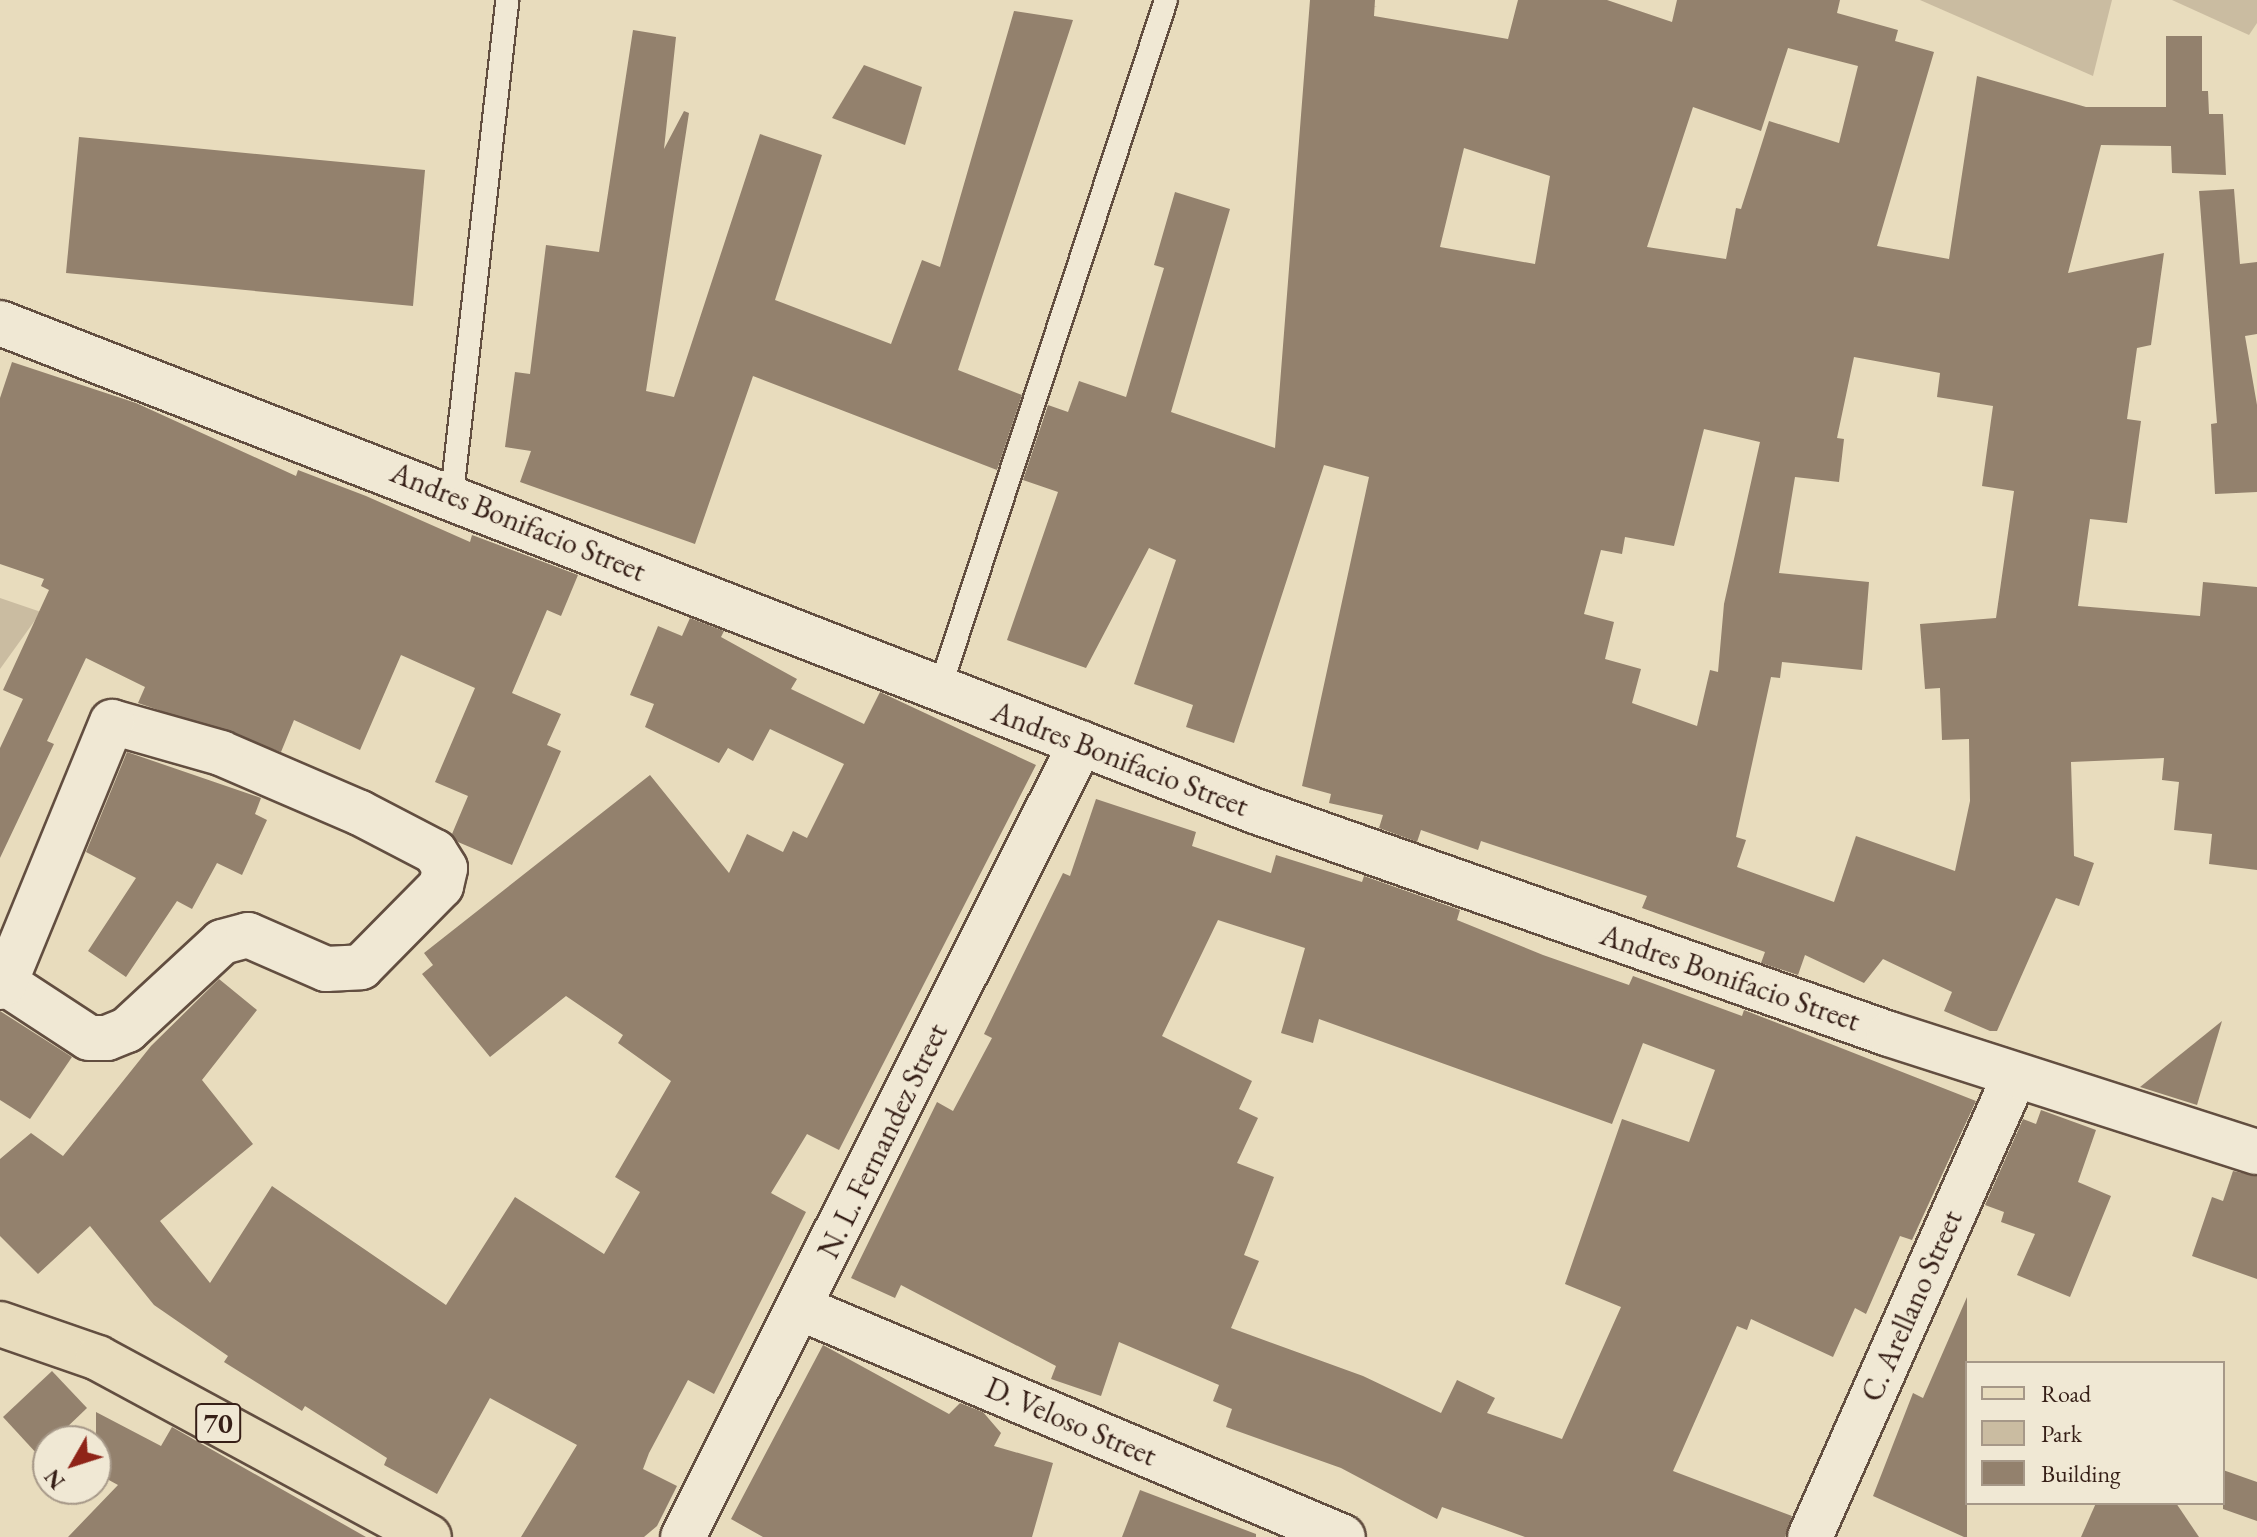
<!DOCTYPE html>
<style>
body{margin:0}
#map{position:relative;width:2257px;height:1537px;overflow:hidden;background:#e8dcbd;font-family:"EB Garamond",serif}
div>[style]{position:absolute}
.green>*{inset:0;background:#cabca1}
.building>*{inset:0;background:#93816d}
.roads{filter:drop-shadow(2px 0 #624e40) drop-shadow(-2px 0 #624e40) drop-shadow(0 2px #624e40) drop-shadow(0 -2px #624e40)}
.service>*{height:22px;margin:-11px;padding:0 11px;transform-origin:11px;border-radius:11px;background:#f0e8d4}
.minor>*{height:44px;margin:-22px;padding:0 22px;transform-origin:22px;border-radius:22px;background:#f0e8d4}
.tertiary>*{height:44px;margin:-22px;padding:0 22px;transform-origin:22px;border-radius:22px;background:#f0e8d4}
.primary>*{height:44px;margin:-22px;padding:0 22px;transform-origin:22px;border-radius:22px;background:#e8dcbd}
span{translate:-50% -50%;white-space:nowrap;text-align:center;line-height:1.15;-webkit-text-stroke:7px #f0e8d4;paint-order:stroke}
.shield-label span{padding:2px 6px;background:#f0e8d4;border:2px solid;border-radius:6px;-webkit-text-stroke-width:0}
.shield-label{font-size:28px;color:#361f17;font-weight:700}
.street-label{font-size:30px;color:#361f17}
.legend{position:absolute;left:1965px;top:1361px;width:260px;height:144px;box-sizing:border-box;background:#f0e8d4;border:2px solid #a69888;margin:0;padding:10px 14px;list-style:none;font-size:24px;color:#361f17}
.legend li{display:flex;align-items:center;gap:16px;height:40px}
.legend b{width:40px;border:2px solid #a69888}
.north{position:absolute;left:32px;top:1425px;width:80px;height:80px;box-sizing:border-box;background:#f0e8d4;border:2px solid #a69888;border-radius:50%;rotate:231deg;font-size:22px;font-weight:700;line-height:32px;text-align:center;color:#361f17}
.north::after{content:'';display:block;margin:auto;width:28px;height:36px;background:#8f2418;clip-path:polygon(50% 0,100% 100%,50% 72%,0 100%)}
</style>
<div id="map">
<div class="green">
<i style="clip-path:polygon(1920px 0,2112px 0,2093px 76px)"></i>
<i style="clip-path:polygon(2172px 0,2257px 0,2257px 23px,2249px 35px)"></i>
<i style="clip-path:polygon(0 598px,41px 612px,0 669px)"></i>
</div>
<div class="building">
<i style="clip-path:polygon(evenodd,1310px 0,1375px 0,1374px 16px,1508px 39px,1518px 0,1607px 0,1672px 22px,1677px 0,1840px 0,1837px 13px,1898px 30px,1895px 41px,1934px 52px,1877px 246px,1949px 259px,1977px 76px,2086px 107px,2166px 107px,2166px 36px,2202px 36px,2202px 91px,2208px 91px,2209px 114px,2223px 114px,2226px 175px,2172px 173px,2171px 146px,2101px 145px,2068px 273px,2164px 253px,2151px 345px,2137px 348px,2127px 419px,2141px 421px,2127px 523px,2090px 519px,2078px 606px,2200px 616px,2203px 582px,2257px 587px,2257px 870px,2209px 864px,2212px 834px,2174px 830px,2179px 782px,2162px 780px,2164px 758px,2071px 762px,2074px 856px,2094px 863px,2079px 906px,2056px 898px,1997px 1031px,1990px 1031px,1944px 1011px,1952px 992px,1883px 959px,1864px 983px,1805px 955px,1798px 975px,1761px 963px,1765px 952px,1642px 908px,1647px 896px,1481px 841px,1478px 850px,1421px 830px,1417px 842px,1379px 828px,1383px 815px,1329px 803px,1331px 794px,1302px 786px,1369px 477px,1324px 465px,1234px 743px,1186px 727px,1193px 705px,1134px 684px,1176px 560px,1149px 548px,1086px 668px,1007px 640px,1058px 492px,1023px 480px,1048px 405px,1068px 412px,1079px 381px,1126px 397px,1164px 268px,1154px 265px,1175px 192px,1230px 209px,1171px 412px,1275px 448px,1310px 0,1788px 48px,1858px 66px,1839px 143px,1769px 121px,1741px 209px,1736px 208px,1726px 259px,1647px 247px,1693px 107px,1761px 131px,1788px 48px,1310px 0,1464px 148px,1550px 176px,1535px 264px,1440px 247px,1464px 148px,1310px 0,1854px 357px,1940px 373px,1937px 397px,1993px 406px,1982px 486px,2014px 491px,1996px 618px,1920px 624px,1925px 689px,1940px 688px,1942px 740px,1969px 739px,1970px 801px,1955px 871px,1856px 836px,1834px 902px,1737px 867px,1746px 840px,1736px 837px,1771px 677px,1780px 678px,1782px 662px,1862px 670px,1869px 582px,1779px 573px,1795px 477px,1839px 482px,1844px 439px,1837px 438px,1854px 357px,1310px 0,1704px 429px,1760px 442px,1724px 604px,1718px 672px,1710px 670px,1697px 726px,1632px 703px,1641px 669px,1605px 659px,1614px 622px,1584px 614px,1601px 550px,1622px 554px,1625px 537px,1674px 546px,1704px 429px)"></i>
<i style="clip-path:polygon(1014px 11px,1073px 20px,958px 370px,1022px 395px,997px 470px,753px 376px,695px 544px,520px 482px,531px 451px,505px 447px,515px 372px,530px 374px,546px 245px,599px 252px,633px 30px,676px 37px,664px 149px,684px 111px,689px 113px,646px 391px,674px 397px,760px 134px,822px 155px,775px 300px,891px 344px,922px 260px,940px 267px)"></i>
<i style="clip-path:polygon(864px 65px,922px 87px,905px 145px,832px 118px)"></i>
<i style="clip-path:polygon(79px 137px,425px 170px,413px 306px,66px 273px)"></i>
<i style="clip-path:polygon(2234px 189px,2240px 264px,2257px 262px,2257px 334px,2245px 336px,2257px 405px,2257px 492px,2215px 494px,2211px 424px,2217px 423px,2199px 191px)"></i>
<i style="clip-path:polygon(12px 362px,136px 403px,296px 476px,298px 470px,366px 496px,470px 542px,472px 535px,578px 575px,561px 616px,547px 610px,512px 693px,561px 714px,547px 745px,561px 751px,512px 865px,458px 842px,452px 834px,468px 796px,435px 782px,475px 688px,401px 655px,360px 750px,294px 720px,281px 752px,138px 703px,145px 687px,86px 658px,47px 741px,54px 744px,0 858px,0 748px,23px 699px,3px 690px,49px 590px,41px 586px,44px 579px,0 564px,0 398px)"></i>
<i style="clip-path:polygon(690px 618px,724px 631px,721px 637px,797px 679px,791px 689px,864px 724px,880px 692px,1036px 765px,839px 1150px,807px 1134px,771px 1193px,806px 1212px,714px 1394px,688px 1380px,649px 1453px,643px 1469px,677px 1486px,657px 1526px,644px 1537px,521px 1537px,577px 1445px,490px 1398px,437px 1494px,384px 1465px,387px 1458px,305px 1406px,302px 1411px,224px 1362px,228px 1356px,154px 1305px,90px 1226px,38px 1274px,0 1236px,0 1159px,31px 1133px,63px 1156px,151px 1046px,219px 979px,257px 1010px,202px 1080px,253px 1144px,160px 1221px,210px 1283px,272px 1186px,446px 1305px,515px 1197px,604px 1254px,640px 1192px,615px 1177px,671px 1081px,618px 1043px,623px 1035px,566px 996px,490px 1057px,422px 974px,433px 965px,424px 953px,650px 775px,729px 873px,747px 834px,783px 852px,793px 831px,807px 838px,844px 764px,770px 729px,753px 761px,728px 748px,719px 763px,645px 727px,654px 704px,630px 695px,658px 626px,682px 636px)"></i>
<i style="clip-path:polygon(127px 752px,261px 798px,255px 814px,267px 820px,242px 875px,217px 863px,192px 909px,177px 901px,126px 977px,88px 951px,136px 878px,86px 852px)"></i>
<i style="clip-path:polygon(evenodd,1096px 799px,1196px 832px,1192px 846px,1271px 873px,1276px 855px,1362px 882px,1364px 876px,1460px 910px,1457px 920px,1543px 955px,1629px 985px,1633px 976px,1742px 1016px,1744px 1010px,1976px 1101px,1912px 1240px,1900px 1236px,1866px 1314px,1855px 1308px,1833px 1357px,1751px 1319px,1747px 1330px,1737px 1326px,1673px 1471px,1792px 1516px,1785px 1537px,1525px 1537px,1442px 1507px,1437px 1519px,1341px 1468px,1226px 1427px,1232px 1409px,1213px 1401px,1219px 1385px,1119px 1342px,1101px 1396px,1051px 1379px,1056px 1366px,901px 1285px,895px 1298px,851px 1278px,937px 1102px,953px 1111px,992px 1038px,984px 1034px,1063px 873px,1070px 876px,1096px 799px,1218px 920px,1305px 948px,1281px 1033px,1313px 1043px,1319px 1019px,1612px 1124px,1643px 1043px,1715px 1070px,1689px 1142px,1622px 1119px,1565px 1284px,1621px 1307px,1562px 1439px,1487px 1413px,1495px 1398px,1457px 1380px,1441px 1413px,1363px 1376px,1231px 1328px,1259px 1261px,1244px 1255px,1274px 1177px,1237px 1163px,1258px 1118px,1239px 1109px,1252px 1081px,1162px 1036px,1218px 920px)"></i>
<i style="clip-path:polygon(0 1011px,72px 1057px,30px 1119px,0 1100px)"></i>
<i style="clip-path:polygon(2222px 1021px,2197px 1105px,2140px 1087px)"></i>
<i style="clip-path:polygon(2041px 1110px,2096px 1130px,2078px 1182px,2111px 1196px,2070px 1297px,2017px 1275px,2035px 1234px,2001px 1222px,2004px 1212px,1985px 1205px,2023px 1119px,2036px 1124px)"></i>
<i style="clip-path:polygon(2233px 1171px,2257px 1176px,2257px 1279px,2192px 1256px,2212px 1197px,2223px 1201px)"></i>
<i style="clip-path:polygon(1967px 1297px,1967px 1537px,1964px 1537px,1873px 1496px,1913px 1393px,1923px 1398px)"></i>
<i style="clip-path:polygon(823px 1345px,949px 1414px,960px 1403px,983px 1412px,1001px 1433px,994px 1446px,1053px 1463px,1032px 1537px,763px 1537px,731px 1519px)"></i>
<i style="clip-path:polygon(52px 1371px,87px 1408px,38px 1455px,3px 1417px)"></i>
<i style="clip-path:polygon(96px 1412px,161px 1446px,172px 1427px,366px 1537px,68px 1537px,118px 1485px,96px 1473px)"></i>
<i style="clip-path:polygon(2223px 1470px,2257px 1482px,2257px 1521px,2223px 1509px)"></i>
<i style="clip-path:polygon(1140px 1490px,1256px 1534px,1256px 1537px,1122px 1537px)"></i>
<i style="clip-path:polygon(2096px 1503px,2176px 1503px,2199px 1537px,2081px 1537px)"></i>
</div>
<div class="roads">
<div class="service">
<i style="left:452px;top:494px;width:497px;rotate:-83.6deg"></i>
<i style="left:939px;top:691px;width:727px;rotate:-71.81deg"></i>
</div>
<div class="minor">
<i style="left:0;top:987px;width:6px;rotate:-39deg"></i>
<i style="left:5px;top:983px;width:100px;rotate:33.2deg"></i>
<i style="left:89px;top:1038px;width:18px"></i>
<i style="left:107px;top:1038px;width:22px;rotate:-22deg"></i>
<i style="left:127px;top:1030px;width:129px;rotate:-42.8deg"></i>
<i style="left:222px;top:942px;width:27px;rotate:-15deg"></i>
<i style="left:248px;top:935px;width:85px;rotate:23.6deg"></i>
<i style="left:326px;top:969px;width:35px;rotate:-3deg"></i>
<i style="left:361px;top:967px;width:114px;rotate:-45.4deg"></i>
<i style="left:441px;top:886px;width:18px;rotate:-77deg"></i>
<i style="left:445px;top:868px;width:19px;rotate:-122deg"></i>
<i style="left:435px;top:852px;width:85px;rotate:-152.5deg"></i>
<i style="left:360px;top:813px;width:151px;rotate:-156.7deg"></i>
<i style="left:221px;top:753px;width:113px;rotate:-164.1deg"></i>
<i style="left:112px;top:722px;width:282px;rotate:112.3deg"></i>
<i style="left:800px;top:1308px;width:589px;rotate:22.87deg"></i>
<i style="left:683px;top:1537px;width:888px;rotate:-63.38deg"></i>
<i style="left:1810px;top:1537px;width:505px;rotate:-66.07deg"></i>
</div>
<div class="tertiary">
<i style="left:0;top:323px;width:1347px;rotate:21.25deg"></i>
<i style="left:1255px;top:811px;width:672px;rotate:19.38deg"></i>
<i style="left:1889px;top:1034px;width:386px;rotate:17.8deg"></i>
</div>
<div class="primary">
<i style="left:0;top:1324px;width:104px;rotate:19.1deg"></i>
<i style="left:98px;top:1358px;width:376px;rotate:28.4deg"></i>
</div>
</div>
<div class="shield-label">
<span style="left:218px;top:1423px">70</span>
</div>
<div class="street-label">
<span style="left:518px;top:522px;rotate:22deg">Andres Bonifacio Street</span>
<span style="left:1120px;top:759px;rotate:21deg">Andres Bonifacio Street</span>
<span style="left:1730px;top:978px;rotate:19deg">Andres Bonifacio Street</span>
<span style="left:883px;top:1141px;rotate:-64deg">N. L. Fernandez Street</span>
<span style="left:1912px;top:1306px;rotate:-66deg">C. Arellano Street</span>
<span style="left:1071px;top:1422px;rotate:23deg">D. Veloso Street</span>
</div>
<ul class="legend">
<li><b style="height:10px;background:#e8dcbd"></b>Road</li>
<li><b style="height:22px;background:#cabca1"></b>Park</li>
<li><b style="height:22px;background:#93816d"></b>Building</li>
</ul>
<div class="north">N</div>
</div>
